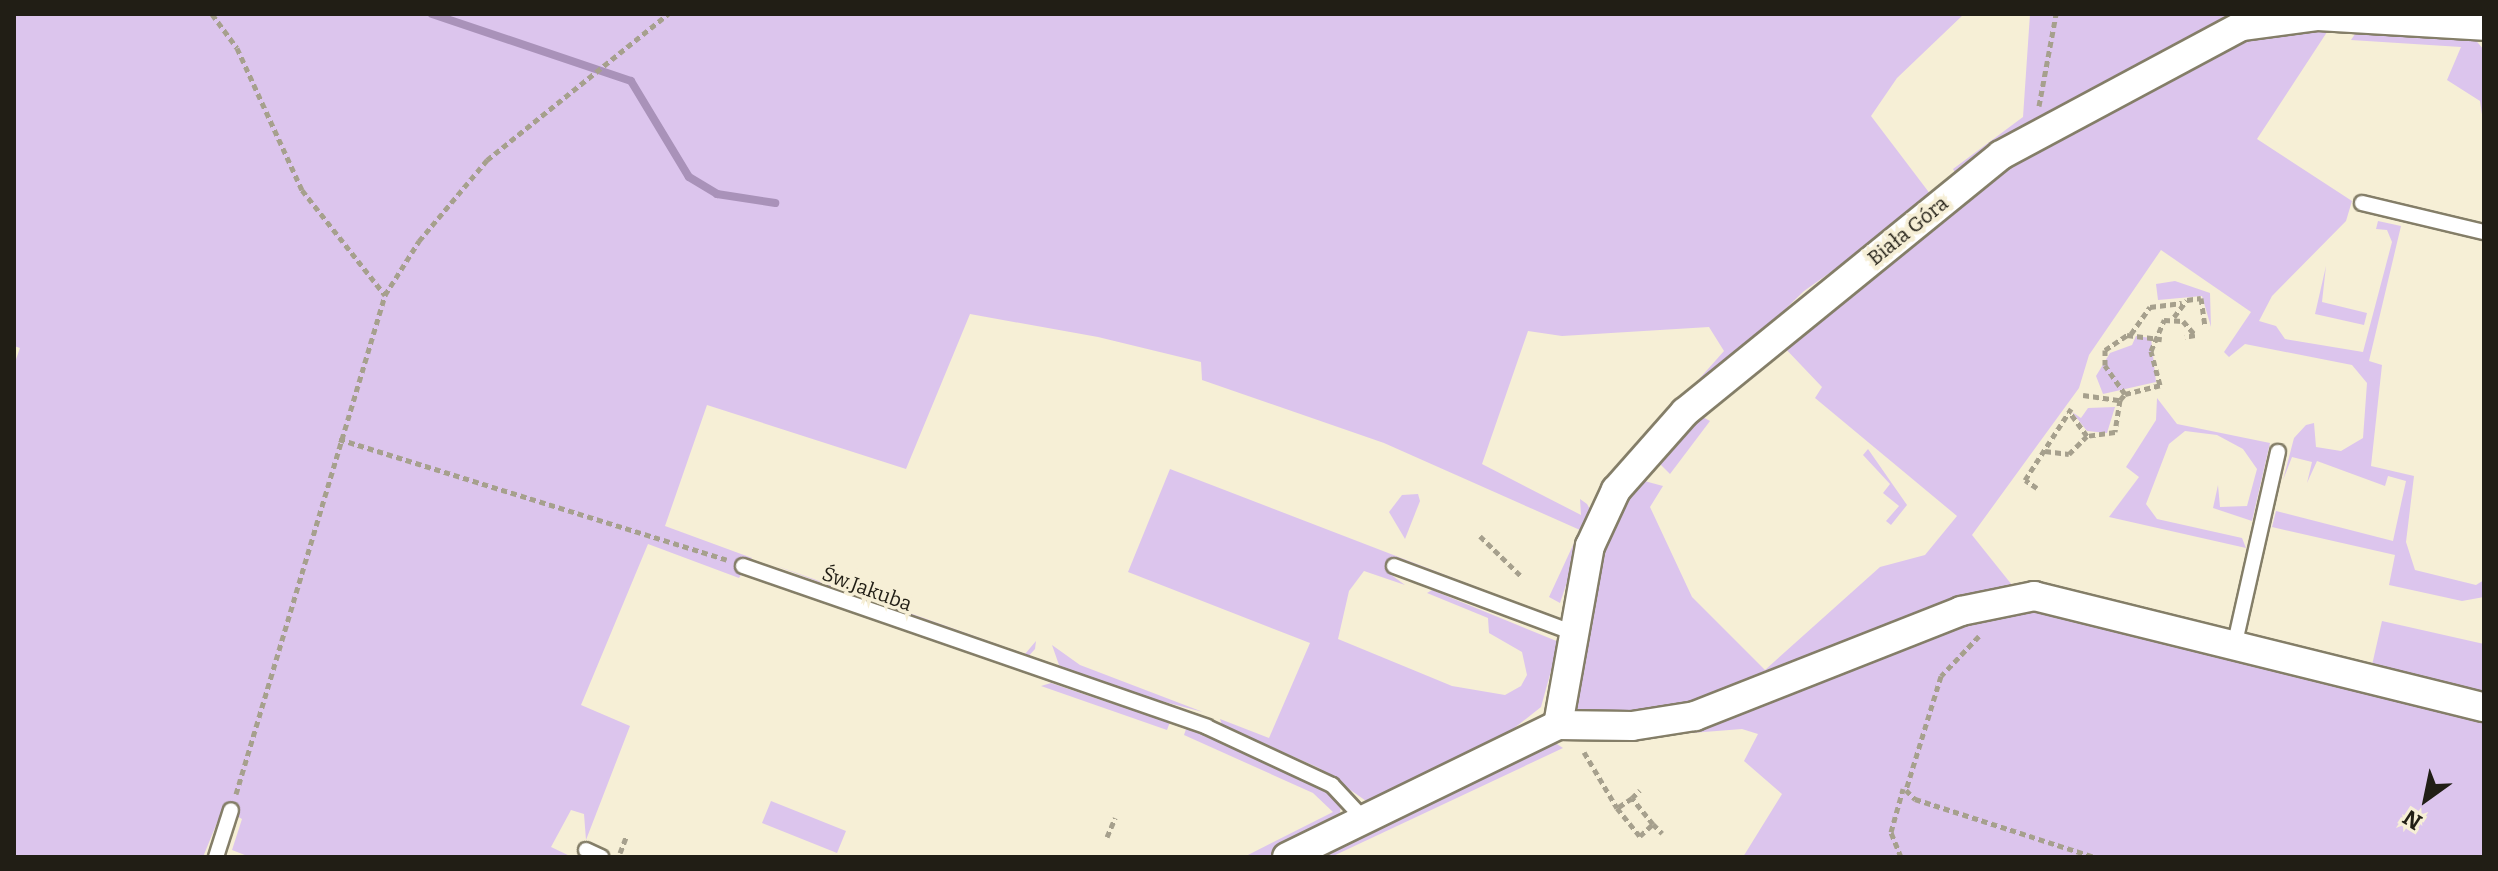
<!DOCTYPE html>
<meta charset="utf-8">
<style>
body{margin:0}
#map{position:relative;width:2498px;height:871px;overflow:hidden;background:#f6efd6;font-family:Bitter,serif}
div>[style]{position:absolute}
.green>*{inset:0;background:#dcc5ed}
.stream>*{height:8px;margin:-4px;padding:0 4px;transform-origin:4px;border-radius:4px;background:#a992b9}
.path>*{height:5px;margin-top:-2.5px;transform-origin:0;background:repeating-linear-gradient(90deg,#a6a08d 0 6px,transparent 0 10px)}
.roads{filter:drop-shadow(2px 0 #847e68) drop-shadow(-2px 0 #847e68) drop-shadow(0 2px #847e68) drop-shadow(0 -2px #847e68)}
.lane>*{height:14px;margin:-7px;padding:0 7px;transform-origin:7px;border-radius:7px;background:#fff}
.street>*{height:28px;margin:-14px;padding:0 14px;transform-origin:14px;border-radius:14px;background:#fff}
span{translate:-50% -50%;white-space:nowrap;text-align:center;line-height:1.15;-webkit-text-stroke:7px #f6efd6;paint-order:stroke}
.street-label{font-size:20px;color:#211e15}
.frame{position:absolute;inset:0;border:16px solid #211e15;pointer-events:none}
.north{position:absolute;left:2386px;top:759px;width:80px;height:80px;-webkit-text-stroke:6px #f6efd6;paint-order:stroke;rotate:213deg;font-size:22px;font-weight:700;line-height:32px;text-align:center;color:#211e15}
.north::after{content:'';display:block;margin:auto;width:28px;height:36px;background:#211e15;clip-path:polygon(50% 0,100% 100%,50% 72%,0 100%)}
</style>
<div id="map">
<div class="green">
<i style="clip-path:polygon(14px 14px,1964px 14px,1897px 78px,1871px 116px,1934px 199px,1804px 291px,1613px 476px,1724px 351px,1709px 327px,1562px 336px,1528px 331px,1482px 464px,1581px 515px,1580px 499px,1587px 504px,1591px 511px,1560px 603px,1549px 597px,1580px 530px,1384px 443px,1202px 380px,1201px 362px,1098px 337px,970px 314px,906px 469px,707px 405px,665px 526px,752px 558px,739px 578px,648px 544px,581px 705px,630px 726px,586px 840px,584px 814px,571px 810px,551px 847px,572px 857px,250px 857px,232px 850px,242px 819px,223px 808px,203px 857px,14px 857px,14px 365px,20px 348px,14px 346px)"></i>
<i style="clip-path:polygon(2030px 14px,2256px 14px,1958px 177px,1953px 169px,2023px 117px)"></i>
<i style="clip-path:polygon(2329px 29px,2257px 139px,2352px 201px,2346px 221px,2272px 296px,2259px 321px,2276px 326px,2285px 339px,2363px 352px,2392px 242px,2387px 230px,2376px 229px,2378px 221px,2401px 226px,2369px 361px,2382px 365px,2371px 466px,2414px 476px,2406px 542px,2415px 570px,2476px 585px,2484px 580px,2484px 597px,2462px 601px,2389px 585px,2395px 555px,2272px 527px,2276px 511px,2393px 541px,2406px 481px,2388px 476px,2385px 486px,2317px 461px,2307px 483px,2312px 462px,2292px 457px,2283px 480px,2294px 438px,2306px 425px,2314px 423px,2316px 447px,2341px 451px,2363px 438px,2367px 383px,2352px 365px,2245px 344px,2229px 357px,2224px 352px,2251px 312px,2161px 250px,2089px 355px,2079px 388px,1972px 535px,2016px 590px,2484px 716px,2484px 857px,1743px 857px,1782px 794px,1744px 761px,1758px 734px,1742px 729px,1590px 741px,1585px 720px,1568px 712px,1594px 559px,1637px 479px,1663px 486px,1650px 507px,1692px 597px,1765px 670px,1880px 567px,1925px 555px,1957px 516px,1815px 398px,1822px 387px,1781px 344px,2011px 159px,2264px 30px)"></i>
<i style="clip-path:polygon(2357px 31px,2473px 37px,2484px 50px,2484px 128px,2480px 101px,2447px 80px,2461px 47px,2351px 40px)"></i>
<i style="clip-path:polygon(2326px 266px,2322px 302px,2367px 313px,2364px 325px,2315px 314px)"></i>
<i style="clip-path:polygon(2175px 281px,2210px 293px,2211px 327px,2202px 296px,2158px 300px,2156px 284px)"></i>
<i style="clip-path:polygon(2136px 336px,2151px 338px,2156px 382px,2103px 394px,2096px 376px,2110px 353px,2132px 345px)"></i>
<i style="clip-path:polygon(2157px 398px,2177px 424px,2270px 443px,2252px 521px,2213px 508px,2218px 485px,2220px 507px,2247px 506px,2257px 469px,2243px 449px,2217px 435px,2185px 431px,2169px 444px,2146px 504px,2157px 519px,2242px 538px,2246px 548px,2109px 517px,2139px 477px,2126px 467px,2156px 420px)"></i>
<i style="clip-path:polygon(2115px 407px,2107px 433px,2087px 431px,2072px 412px,2081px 418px,2088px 408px)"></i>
<i style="clip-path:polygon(1699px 415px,1710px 421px,1670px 474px,1658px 462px)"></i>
<i style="clip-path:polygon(1868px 449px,1907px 505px,1891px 525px,1886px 521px,1899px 506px,1883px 493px,1890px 484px,1863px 455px)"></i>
<i style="clip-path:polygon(1170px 469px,1531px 608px,1393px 559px,1386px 571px,1405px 585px,1364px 571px,1349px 591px,1338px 639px,1452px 686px,1505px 695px,1521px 686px,1527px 675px,1522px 652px,1489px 633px,1488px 618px,1427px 593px,1432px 590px,1559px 642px,1541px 707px,1503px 737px,1369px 803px,1319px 768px,1222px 725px,1220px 719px,1269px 738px,1310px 643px,1128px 572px)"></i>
<i style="clip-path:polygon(1418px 494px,1420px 501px,1405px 539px,1389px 512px,1402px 495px)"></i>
<i style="clip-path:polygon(774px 565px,1025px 654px,1036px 641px,1035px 649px,1025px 660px)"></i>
<i style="clip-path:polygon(2382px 621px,2484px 644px,2484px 701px,2370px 674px)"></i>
<i style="clip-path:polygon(1052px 645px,1080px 665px,1203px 712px,1088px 682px,1059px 665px)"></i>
<i style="clip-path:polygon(1051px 683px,1098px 699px,1170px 722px,1167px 730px,1041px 686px)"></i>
<i style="clip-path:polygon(1187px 726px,1321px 787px,1341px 805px,1339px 819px,1273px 857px,1244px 857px,1333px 812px,1313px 793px,1184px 735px)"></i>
<i style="clip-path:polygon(1546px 737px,1563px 748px,1331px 857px,1306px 857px)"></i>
<i style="clip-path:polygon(771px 801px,846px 831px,837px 853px,762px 823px)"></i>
</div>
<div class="stream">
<i style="left:432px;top:14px;width:210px;rotate:18.6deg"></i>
<i style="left:631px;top:81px;width:112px;rotate:58.9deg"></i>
<i style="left:689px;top:177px;width:33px;rotate:31deg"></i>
<i style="left:717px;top:194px;width:59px;rotate:8.8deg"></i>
</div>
<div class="path">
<i style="left:212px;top:14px;width:42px;rotate:53.7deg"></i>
<i style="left:237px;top:48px;width:156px;rotate:65.4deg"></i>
<i style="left:302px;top:190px;width:134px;rotate:51.7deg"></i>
<i style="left:2039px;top:106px;width:94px;rotate:-79.5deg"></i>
<i style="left:2174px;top:317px;width:21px;rotate:-53deg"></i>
<i style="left:2187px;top:300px;width:14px;rotate:-8deg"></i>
<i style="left:2201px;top:298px;width:27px;rotate:82deg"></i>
<i style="left:2131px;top:334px;width:33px;rotate:-55deg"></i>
<i style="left:2150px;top:307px;width:32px;rotate:-7deg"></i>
<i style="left:2125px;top:394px;width:36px;rotate:-14deg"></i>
<i style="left:2160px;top:385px;width:35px;rotate:-105deg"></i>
<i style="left:2151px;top:351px;width:34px;rotate:-67deg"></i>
<i style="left:2164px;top:320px;width:19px;rotate:3deg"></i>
<i style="left:2183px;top:321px;width:18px;rotate:49deg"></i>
<i style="left:2195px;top:335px;width:10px;rotate:169deg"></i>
<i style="left:2083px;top:395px;width:37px;rotate:8deg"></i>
<i style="left:2120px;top:400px;width:32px;rotate:99deg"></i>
<i style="left:2115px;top:432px;width:28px;rotate:172deg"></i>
<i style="left:2120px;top:400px;width:8px;rotate:-50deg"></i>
<i style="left:2125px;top:394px;width:35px;rotate:-125deg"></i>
<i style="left:2105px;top:365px;width:15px;rotate:-90deg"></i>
<i style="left:2105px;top:350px;width:27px;rotate:-34deg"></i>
<i style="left:2127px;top:335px;width:35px;rotate:7deg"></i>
<i style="left:339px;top:439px;width:406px;rotate:17.3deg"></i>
<i style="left:2045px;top:451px;width:24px;rotate:7deg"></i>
<i style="left:2069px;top:454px;width:25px;rotate:-45deg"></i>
<i style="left:2087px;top:436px;width:31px;rotate:-126deg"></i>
<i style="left:2037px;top:488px;width:14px;rotate:-146deg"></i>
<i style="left:2025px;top:480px;width:85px;rotate:-57.1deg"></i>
<i style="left:1480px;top:536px;width:57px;rotate:44.3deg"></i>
<i style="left:1979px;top:636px;width:55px;rotate:133.5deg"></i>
<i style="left:1941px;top:676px;width:119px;rotate:107.1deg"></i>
<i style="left:1906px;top:790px;width:13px;rotate:45deg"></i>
<i style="left:1915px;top:799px;width:189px;rotate:17.9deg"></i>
<i style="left:1584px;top:752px;width:65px;rotate:59.5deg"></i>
<i style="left:1617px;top:808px;width:36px;rotate:51deg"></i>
<i style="left:1640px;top:836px;width:18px;rotate:-43deg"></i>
<i style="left:1653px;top:824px;width:33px;rotate:-129deg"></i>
<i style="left:1632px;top:798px;width:18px;rotate:146deg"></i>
<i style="left:236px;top:794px;width:521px;rotate:-73.37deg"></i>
<i style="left:385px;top:295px;width:64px;rotate:-57.8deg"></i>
<i style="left:419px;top:241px;width:106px;rotate:-50deg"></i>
<i style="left:487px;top:160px;width:233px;rotate:-38.9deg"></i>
<i style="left:1632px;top:798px;width:11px;rotate:-45deg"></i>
<i style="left:1653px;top:824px;width:13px;rotate:45deg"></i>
<i style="left:1107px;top:837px;width:21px;rotate:-67deg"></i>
<i style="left:620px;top:853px;width:19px;rotate:-69deg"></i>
<i style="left:1901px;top:857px;width:27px;rotate:-112deg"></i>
<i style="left:1891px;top:832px;width:45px;rotate:-74.4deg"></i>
</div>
<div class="roads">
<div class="lane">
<i style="left:2362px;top:203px;width:125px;rotate:13.4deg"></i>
<i style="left:743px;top:566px;width:491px;rotate:19.1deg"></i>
<i style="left:1207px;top:727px;width:138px;rotate:24.9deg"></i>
<i style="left:1332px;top:785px;width:42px;rotate:46.9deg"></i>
<i style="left:1394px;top:566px;width:189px;rotate:20.4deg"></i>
<i style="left:2234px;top:647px;width:200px;rotate:-77.3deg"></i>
<i style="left:586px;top:850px;width:17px;rotate:25deg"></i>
<i style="left:216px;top:857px;width:49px;rotate:-72.3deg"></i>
</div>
<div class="street">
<i style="left:1558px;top:725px;width:182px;rotate:-79.9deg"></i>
<i style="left:1590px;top:546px;width:62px;rotate:-65.1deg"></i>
<i style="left:1616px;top:490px;width:104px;rotate:-48.5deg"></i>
<i style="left:1685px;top:412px;width:407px;rotate:-39.1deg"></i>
<i style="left:2001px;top:155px;width:273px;rotate:-28.2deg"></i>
<i style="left:2242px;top:26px;width:77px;rotate:-7.5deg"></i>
<i style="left:2318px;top:16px;width:166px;rotate:3.4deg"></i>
<i style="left:1287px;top:857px;width:301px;rotate:-26deg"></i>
<i style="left:1558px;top:725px;width:74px;rotate:0.8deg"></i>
<i style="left:1632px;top:726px;width:64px;rotate:-9deg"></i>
<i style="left:1695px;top:716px;width:286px;rotate:-21.5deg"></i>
<i style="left:1961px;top:611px;width:75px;rotate:-11.6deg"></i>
<i style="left:2034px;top:596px;width:463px;rotate:13.9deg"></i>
</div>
</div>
<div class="street-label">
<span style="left:1908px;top:231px;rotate:-39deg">Biała Góra</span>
<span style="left:867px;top:589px;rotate:20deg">Św.Jakuba</span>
</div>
<div class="frame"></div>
<div class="north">N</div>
</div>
